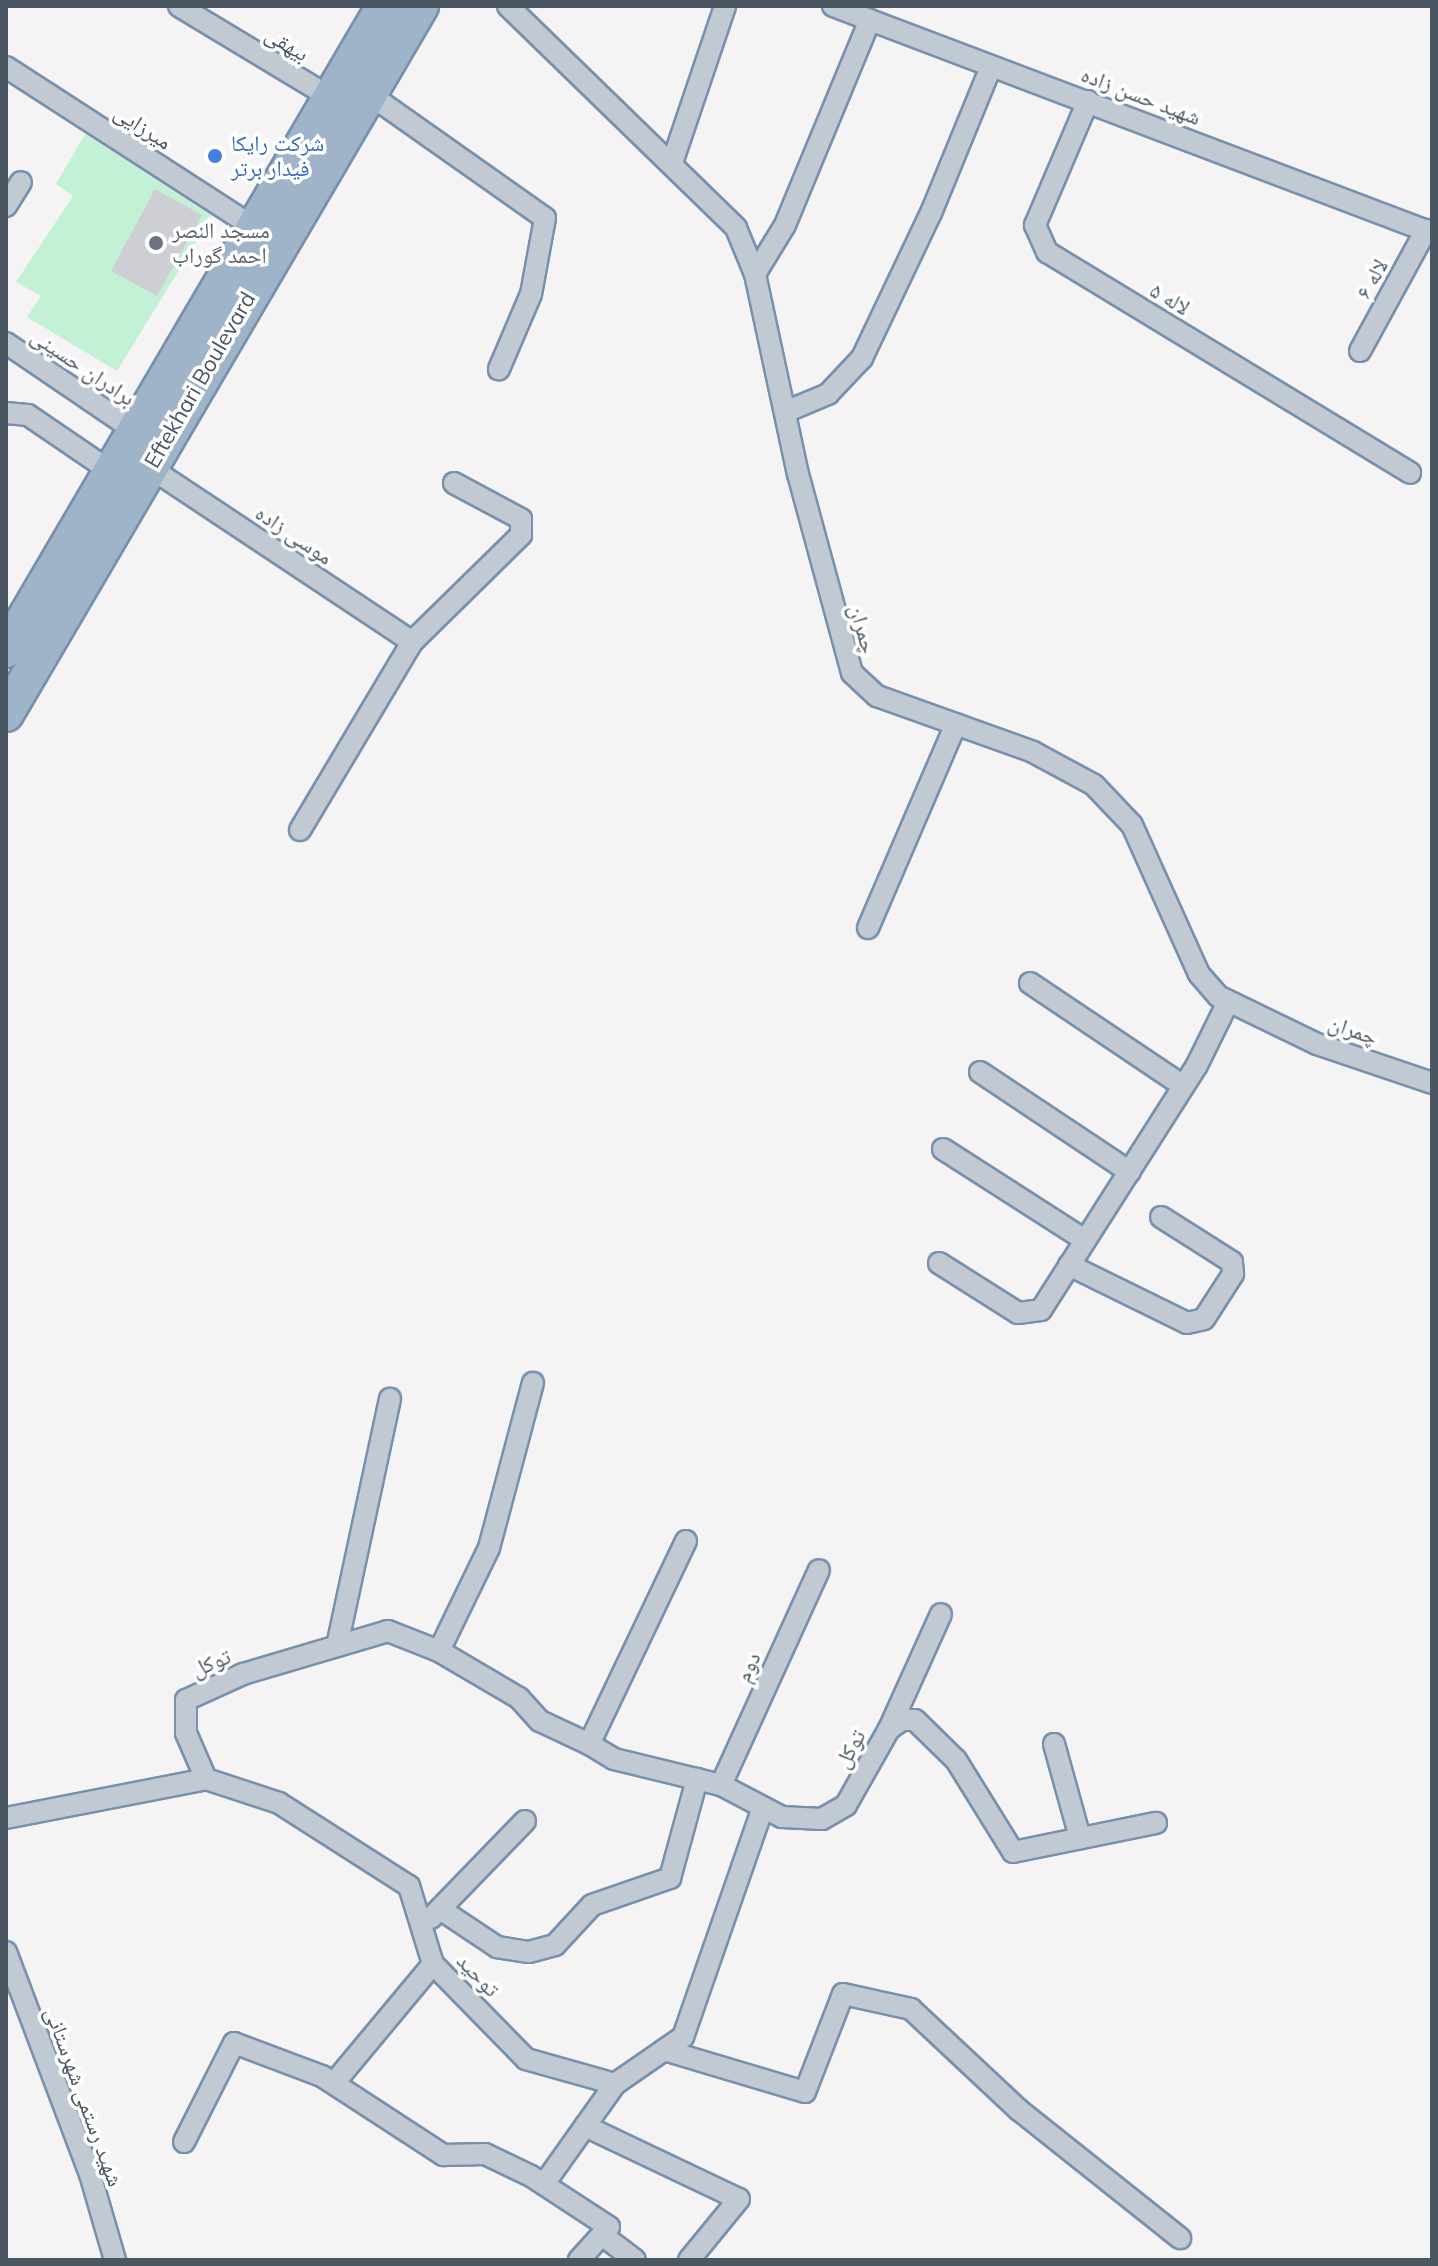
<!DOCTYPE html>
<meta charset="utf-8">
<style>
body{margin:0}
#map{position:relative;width:1438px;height:2266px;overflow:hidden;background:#f5f3f3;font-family:Mulish,"Noto Naskh Arabic",sans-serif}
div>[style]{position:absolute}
.green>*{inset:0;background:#c3f1d5}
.building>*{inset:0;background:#cdcfd5}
.roads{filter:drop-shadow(2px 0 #7690ad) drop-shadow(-2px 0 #7690ad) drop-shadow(0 2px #7690ad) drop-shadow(0 -2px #7690ad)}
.minor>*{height:20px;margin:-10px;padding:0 10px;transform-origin:10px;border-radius:10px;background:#c1cad2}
.trunk>*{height:34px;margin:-17px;padding:0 17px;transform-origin:17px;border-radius:17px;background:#9fb4c9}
.dots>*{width:22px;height:22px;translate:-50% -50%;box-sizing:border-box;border:4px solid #fff;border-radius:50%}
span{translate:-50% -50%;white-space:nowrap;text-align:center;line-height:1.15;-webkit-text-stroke:7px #fff;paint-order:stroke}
.street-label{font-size:22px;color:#4a5661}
.shop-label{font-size:22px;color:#366cbe}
.left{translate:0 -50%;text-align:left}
.worship-label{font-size:22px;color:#5b616d}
.frame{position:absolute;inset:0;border:8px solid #4a5661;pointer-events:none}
</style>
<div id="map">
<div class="green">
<i style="clip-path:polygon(85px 134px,212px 216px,117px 371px,27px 317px,41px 296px,16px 282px,73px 196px,56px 184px)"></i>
</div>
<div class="building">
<i style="clip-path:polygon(155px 189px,202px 215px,157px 296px,111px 271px)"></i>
</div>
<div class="roads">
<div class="minor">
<i style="left:179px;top:6px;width:176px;rotate:31.1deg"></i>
<i style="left:508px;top:6px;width:318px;rotate:44.2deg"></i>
<i style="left:736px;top:228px;width:50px;rotate:67.6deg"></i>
<i style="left:755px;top:274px;width:205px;rotate:77.9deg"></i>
<i style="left:798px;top:474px;width:206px;rotate:74.8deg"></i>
<i style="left:852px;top:673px;width:34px;rotate:43deg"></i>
<i style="left:877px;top:696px;width:166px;rotate:19.7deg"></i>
<i style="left:1033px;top:752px;width:69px;rotate:28.4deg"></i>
<i style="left:1094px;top:785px;width:55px;rotate:46.5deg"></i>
<i style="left:1132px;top:825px;width:163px;rotate:65.8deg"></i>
<i style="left:1199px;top:974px;width:29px;rotate:49deg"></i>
<i style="left:1218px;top:996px;width:110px;rotate:25.9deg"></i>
<i style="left:1317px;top:1044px;width:121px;rotate:18.7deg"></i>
<i style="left:833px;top:6px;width:641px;rotate:20.75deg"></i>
<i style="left:6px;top:67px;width:294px;rotate:32.9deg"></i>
<i style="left:369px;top:94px;width:215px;rotate:35.2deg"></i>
<i style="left:545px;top:218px;width:77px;rotate:100.4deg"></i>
<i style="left:531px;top:294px;width:82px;rotate:113.1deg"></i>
<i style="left:1088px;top:101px;width:135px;rotate:113.1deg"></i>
<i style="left:1035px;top:225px;width:30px;rotate:66deg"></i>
<i style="left:1047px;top:252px;width:425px;rotate:31.3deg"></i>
<i style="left:672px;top:163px;width:166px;rotate:-71.3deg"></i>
<i style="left:6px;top:206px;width:28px;rotate:-58deg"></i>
<i style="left:755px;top:274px;width:57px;rotate:-58.5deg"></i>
<i style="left:785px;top:225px;width:222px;rotate:-67.5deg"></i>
<i style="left:6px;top:343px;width:155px;rotate:34.2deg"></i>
<i style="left:1360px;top:351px;width:138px;rotate:-61.4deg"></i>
<i style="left:785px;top:412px;width:47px;rotate:-22.7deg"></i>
<i style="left:828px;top:394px;width:50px;rotate:-46.6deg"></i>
<i style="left:862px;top:358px;width:161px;rotate:-64.6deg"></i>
<i style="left:931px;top:213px;width:158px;rotate:-67.7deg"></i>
<i style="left:6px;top:413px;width:22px;rotate:5deg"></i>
<i style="left:28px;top:415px;width:99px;rotate:34.3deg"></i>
<i style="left:149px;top:467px;width:316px;rotate:33.6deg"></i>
<i style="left:300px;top:830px;width:219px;rotate:-59.2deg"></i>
<i style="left:412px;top:642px;width:153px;rotate:-44.5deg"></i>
<i style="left:521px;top:535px;width:16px;rotate:-90deg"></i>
<i style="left:521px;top:519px;width:76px;rotate:-151.8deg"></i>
<i style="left:868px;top:928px;width:222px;rotate:-66.7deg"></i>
<i style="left:1030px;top:983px;width:184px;rotate:33.9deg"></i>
<i style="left:980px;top:1072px;width:180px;rotate:33.7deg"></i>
<i style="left:943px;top:1149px;width:166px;rotate:32.7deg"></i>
<i style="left:939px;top:1263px;width:93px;rotate:32.3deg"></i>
<i style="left:1018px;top:1313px;width:23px;rotate:-7deg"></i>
<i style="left:1041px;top:1310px;width:290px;rotate:-57.5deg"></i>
<i style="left:1197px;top:1065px;width:70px;rotate:-63.8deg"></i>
<i style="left:1069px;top:1265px;width:131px;rotate:26.2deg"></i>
<i style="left:1187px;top:1323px;width:17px;rotate:-13deg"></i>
<i style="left:1204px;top:1319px;width:54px;rotate:-57.2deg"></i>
<i style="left:1233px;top:1274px;width:12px;rotate:-95deg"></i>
<i style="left:1232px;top:1262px;width:84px;rotate:-147.6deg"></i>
<i style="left:686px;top:1541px;width:225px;rotate:115.5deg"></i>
<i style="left:589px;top:1744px;width:29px;rotate:31deg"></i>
<i style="left:614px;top:1759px;width:110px;rotate:13.7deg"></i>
<i style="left:721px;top:1785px;width:69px;rotate:27.7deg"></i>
<i style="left:782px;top:1817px;width:40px;rotate:2.9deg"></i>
<i style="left:822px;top:1819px;width:28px;rotate:-30deg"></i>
<i style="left:846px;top:1805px;width:87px;rotate:-60.5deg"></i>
<i style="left:889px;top:1729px;width:16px;rotate:-35deg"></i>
<i style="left:902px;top:1720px;width:13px"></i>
<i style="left:915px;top:1720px;width:57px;rotate:44.3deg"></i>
<i style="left:956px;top:1760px;width:108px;rotate:58.2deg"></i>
<i style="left:1013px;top:1852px;width:146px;rotate:-11.5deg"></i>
<i style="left:337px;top:1646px;width:253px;rotate:-77.9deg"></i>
<i style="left:439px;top:1651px;width:114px;rotate:-64.1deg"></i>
<i style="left:489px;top:1548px;width:171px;rotate:-75.1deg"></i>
<i style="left:889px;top:1729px;width:126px;rotate:-65.7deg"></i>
<i style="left:1054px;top:1744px;width:98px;rotate:74.5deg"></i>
<i style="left:206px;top:1779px;width:50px;rotate:-113.5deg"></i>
<i style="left:186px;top:1733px;width:33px;rotate:-90deg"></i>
<i style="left:186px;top:1700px;width:63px;rotate:-24.5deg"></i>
<i style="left:243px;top:1674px;width:151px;rotate:-16.5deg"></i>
<i style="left:388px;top:1631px;width:55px;rotate:21.4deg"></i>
<i style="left:439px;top:1651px;width:93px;rotate:30.4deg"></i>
<i style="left:519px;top:1698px;width:31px;rotate:48deg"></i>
<i style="left:540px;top:1721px;width:54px;rotate:25.1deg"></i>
<i style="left:721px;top:1785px;width:236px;rotate:-65.5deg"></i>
<i style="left:6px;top:1818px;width:204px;rotate:-11deg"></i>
<i style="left:206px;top:1779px;width:77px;rotate:18.2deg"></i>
<i style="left:279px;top:1803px;width:154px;rotate:32.6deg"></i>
<i style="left:409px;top:1886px;width:82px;rotate:72.9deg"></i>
<i style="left:433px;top:1964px;width:133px;rotate:45.6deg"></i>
<i style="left:526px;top:2059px;width:92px;rotate:15.7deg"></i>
<i style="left:615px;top:2084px;width:83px;rotate:-34.7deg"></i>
<i style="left:683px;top:2037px;width:240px;rotate:-70.8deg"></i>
<i style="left:440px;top:1909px;width:69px;rotate:33.7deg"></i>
<i style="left:497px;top:1947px;width:32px;rotate:9deg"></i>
<i style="left:529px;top:1952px;width:27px;rotate:-15deg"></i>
<i style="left:555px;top:1945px;width:54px;rotate:-47.2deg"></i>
<i style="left:592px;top:1905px;width:83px;rotate:-19.1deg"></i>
<i style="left:670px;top:1878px;width:103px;rotate:-74.7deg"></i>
<i style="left:431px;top:1918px;width:135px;rotate:-45.9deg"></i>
<i style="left:6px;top:1952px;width:237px;rotate:69.3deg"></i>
<i style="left:90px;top:2174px;width:90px;rotate:73.8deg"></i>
<i style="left:664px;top:2050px;width:147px;rotate:16.6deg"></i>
<i style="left:805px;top:2092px;width:105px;rotate:-68.8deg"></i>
<i style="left:843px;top:1994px;width:70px;rotate:12.4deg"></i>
<i style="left:911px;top:2009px;width:148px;rotate:43.1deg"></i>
<i style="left:1019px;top:2110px;width:206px;rotate:38.5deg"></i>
<i style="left:334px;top:2083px;width:155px;rotate:-50.2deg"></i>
<i style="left:585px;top:2126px;width:170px;rotate:25.4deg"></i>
<i style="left:739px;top:2199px;width:79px;rotate:129.3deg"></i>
<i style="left:184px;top:2142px;width:111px;rotate:-63.2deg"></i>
<i style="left:234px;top:2043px;width:94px;rotate:20.6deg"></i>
<i style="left:322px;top:2076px;width:145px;rotate:33.1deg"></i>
<i style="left:443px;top:2155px;width:42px;rotate:-1.4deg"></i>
<i style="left:485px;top:2154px;width:51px;rotate:25.6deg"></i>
<i style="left:531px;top:2176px;width:93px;rotate:33.2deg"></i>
<i style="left:609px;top:2227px;width:45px;rotate:132.3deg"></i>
<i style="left:544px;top:2184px;width:123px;rotate:-54.6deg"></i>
<i style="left:602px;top:2235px;width:41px;rotate:37.1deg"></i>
</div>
<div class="trunk">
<i style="left:6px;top:650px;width:747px;rotate:-59.59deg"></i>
<i style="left:6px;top:714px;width:821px;rotate:-59.62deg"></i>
</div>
</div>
<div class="dots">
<i style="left:215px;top:156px;background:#3f7fe0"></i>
<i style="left:156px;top:243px;background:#6b7280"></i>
</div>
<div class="street-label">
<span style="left:287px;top:44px;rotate:31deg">بیهقی</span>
<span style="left:1141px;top:96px;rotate:21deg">شهید حسن زاده</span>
<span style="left:143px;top:127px;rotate:33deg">میرزایی</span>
<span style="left:1372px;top:279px;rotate:-61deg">لاله ۶</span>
<span style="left:1170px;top:299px;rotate:31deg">لاله ۵</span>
<span style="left:83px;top:367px;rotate:34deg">برادران حسینی</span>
<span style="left:200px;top:380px;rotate:-60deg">Eftekhari Boulevard</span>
<span style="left:294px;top:535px;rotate:34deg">موسی زاده</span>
<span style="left:863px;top:629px;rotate:74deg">چمران</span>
<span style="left:1353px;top:1030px;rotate:19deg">چمران</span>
<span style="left:211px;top:1663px;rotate:-23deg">توکل</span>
<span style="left:748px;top:1667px;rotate:-65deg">دوم</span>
<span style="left:850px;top:1749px;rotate:-61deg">توکل</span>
<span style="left:478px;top:1975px;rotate:46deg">توحید</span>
<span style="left:84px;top:2097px;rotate:70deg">شهید رستمی شهرستانی</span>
</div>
<div class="shop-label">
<span class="left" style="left:231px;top:156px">شرکت رایکا<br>فیدار برتر</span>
</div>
<div class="worship-label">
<span class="left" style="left:172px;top:243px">مسجد النصر<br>احمد گوراب</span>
</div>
<div class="frame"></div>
</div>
